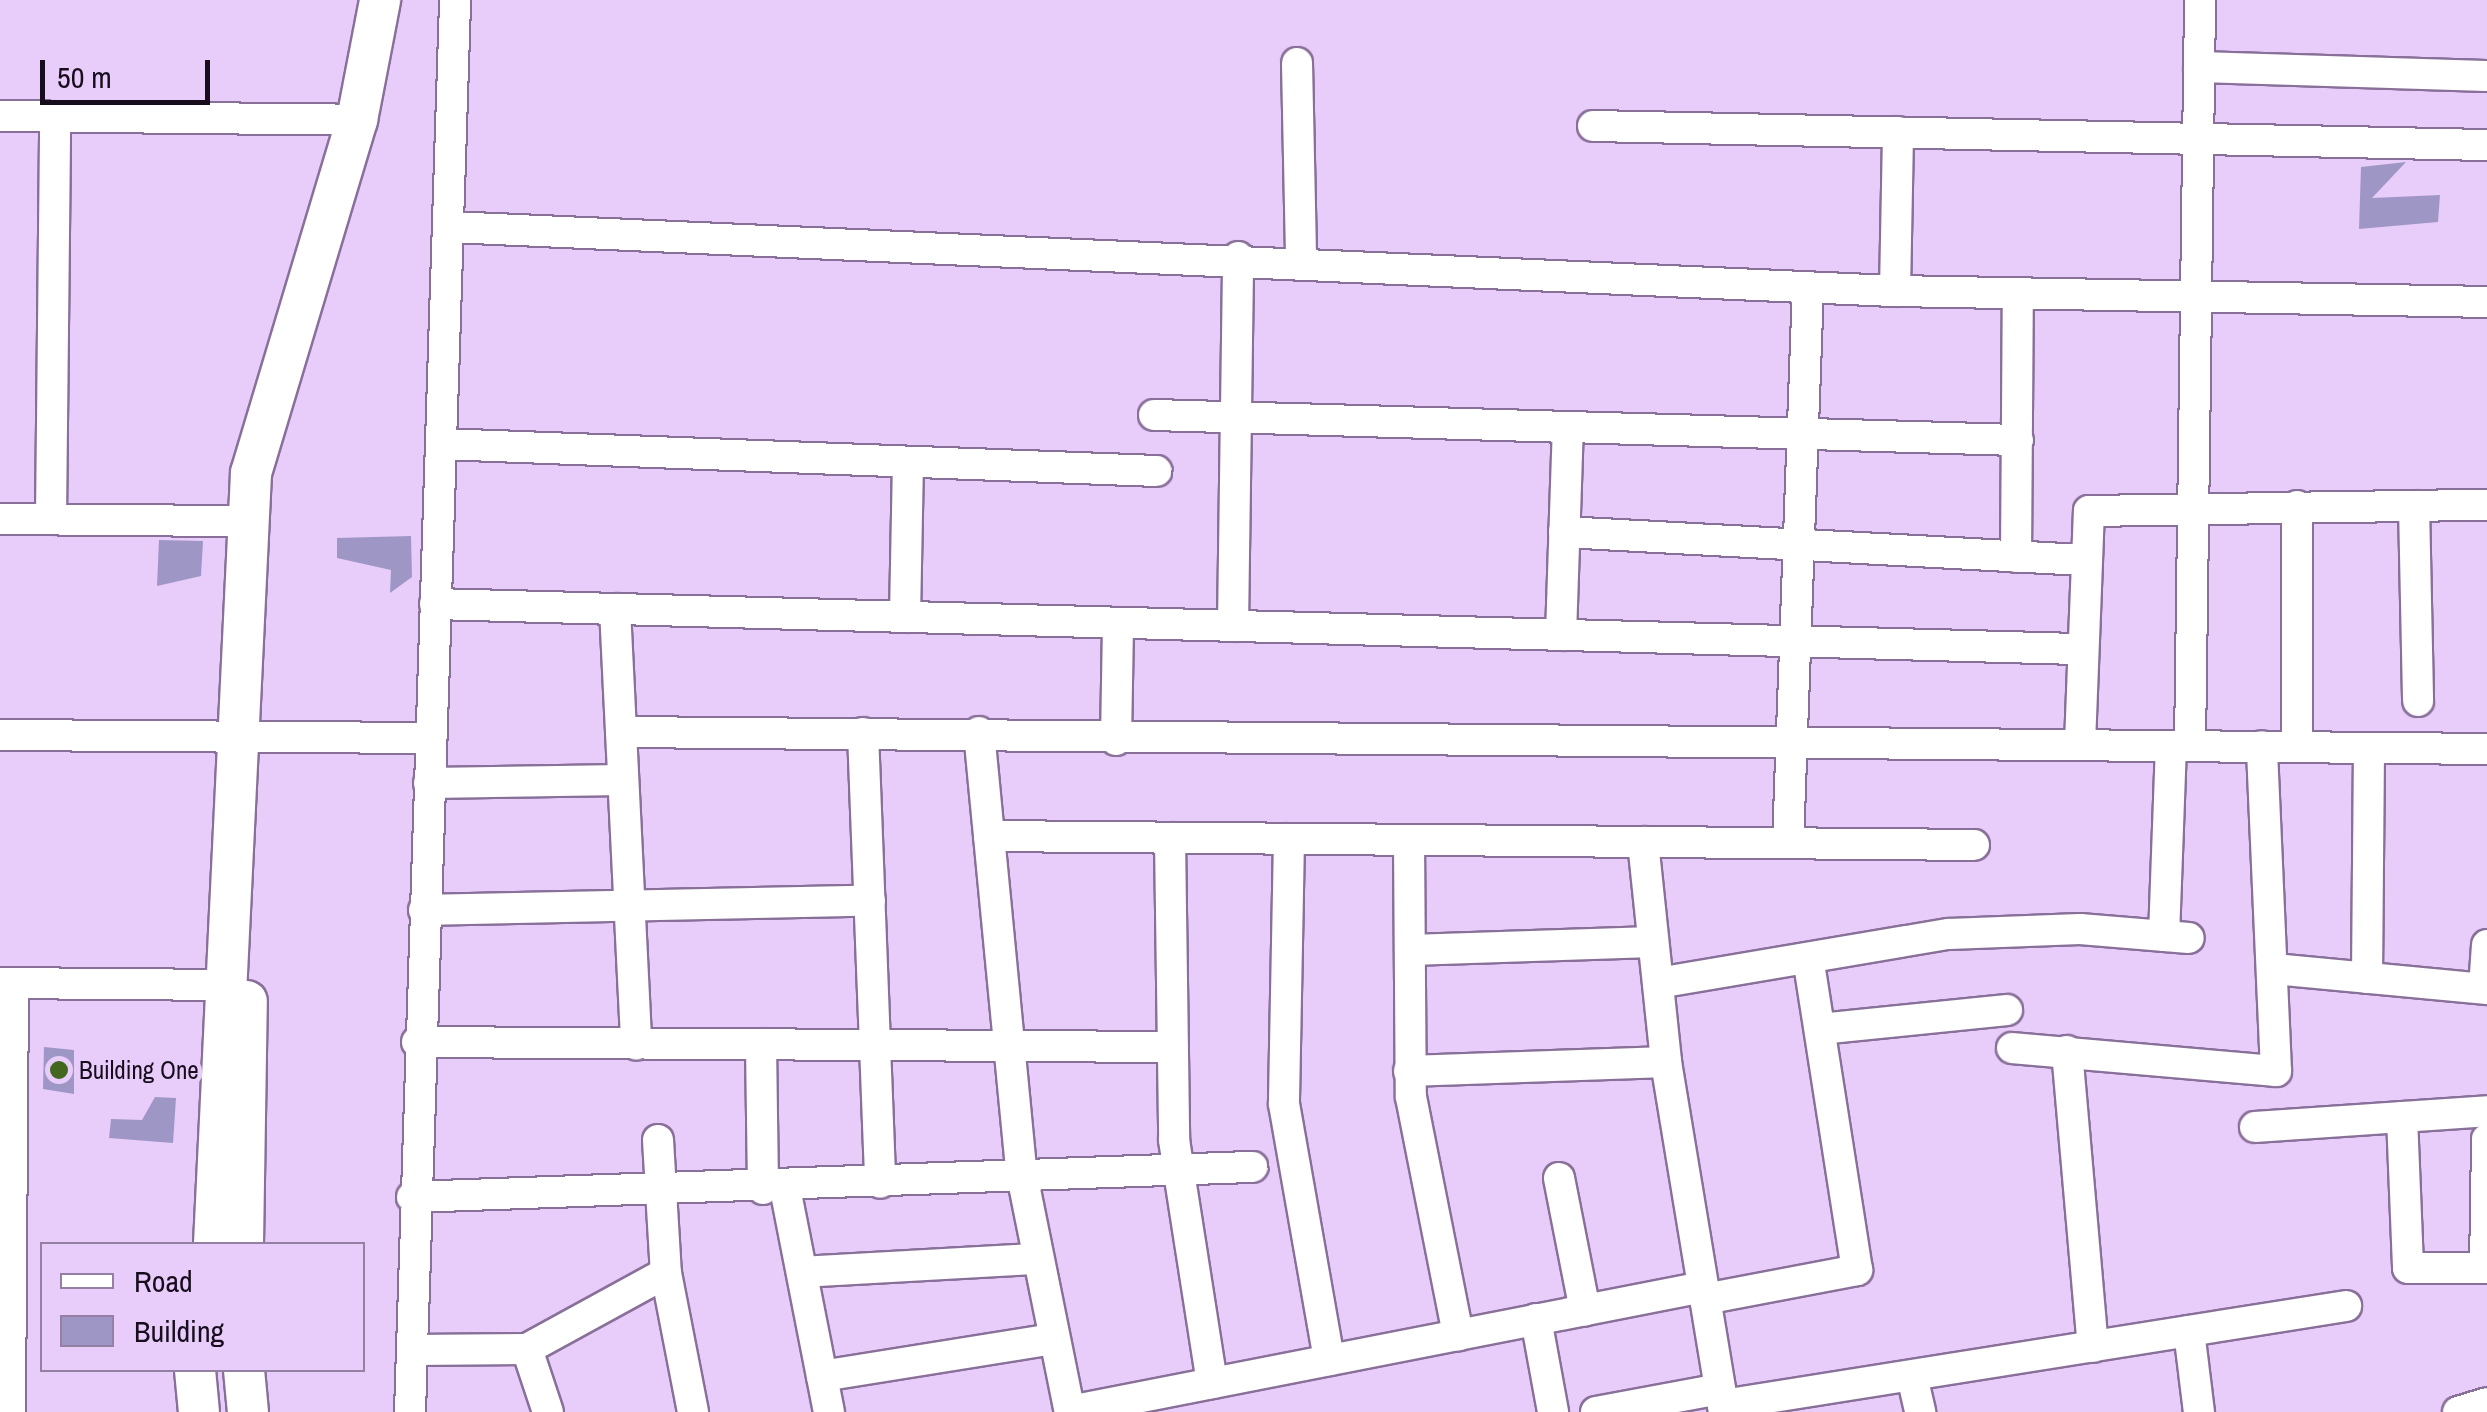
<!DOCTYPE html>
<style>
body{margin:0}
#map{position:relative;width:2487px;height:1412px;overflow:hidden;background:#e8ccfa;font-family:"Archivo Narrow",sans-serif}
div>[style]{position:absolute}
.building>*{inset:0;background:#9e97c5}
.roads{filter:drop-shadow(2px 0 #897099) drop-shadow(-2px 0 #897099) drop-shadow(0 2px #897099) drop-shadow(0 -2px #897099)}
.minor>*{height:30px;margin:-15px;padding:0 15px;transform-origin:15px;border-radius:15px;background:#fff}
.major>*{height:40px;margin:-20px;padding:0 20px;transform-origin:20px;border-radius:20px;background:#fff}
.dots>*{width:28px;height:28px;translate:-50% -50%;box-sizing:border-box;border:5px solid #e8ccfa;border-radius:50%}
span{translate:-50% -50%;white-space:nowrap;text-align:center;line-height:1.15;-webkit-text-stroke:9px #e8ccfa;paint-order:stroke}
.poi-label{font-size:25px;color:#170d1d}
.left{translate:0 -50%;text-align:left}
.legend{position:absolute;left:40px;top:1242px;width:325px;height:130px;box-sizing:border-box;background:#e8ccfa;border:2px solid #9480a2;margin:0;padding:12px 18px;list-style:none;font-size:30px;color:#170d1d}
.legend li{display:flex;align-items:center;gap:20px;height:50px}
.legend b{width:50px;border:2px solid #9480a2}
.scale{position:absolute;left:40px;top:60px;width:170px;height:45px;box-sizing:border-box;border:5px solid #170d1d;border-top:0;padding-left:12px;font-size:30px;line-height:35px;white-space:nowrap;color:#170d1d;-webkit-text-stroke:8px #e8ccfa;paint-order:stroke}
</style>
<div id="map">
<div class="building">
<i style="clip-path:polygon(2406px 162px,2372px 198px,2440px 195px,2438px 222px,2359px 229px,2361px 167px)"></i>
<i style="clip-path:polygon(411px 536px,412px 577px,390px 593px,391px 570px,337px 558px,337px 538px)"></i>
<i style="clip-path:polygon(159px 540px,203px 541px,201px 576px,157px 586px)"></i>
<i style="clip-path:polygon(44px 1047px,74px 1050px,74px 1094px,43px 1089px)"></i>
<i style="clip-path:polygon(155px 1097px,176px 1098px,173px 1143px,109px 1138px,111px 1119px,142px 1120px)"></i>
</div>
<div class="roads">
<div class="minor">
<i style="left:1297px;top:63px;width:198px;rotate:88.8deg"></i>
<i style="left:2199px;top:67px;width:288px;rotate:1.8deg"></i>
<i style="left:0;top:116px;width:357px;rotate:0.6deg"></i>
<i style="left:1593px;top:126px;width:894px;rotate:1.22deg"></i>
<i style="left:450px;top:227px;width:1446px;rotate:2.54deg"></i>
<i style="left:1895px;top:291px;width:592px;rotate:1.06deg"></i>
<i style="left:1895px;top:291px;width:159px;rotate:-88.9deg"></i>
<i style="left:1154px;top:415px;width:864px;rotate:1.66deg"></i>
<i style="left:441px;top:444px;width:716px;rotate:2.16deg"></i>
<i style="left:2414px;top:506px;width:195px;rotate:88.8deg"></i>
<i style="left:0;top:519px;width:246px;rotate:0.5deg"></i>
<i style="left:51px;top:519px;width:402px;rotate:-89.4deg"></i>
<i style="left:1564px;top:532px;width:519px;rotate:3.09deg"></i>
<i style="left:2016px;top:557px;width:261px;rotate:-89.6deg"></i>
<i style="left:435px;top:604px;width:1648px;rotate:1.57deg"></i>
<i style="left:615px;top:609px;width:436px;rotate:87.2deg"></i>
<i style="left:905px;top:617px;width:152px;rotate:-88.9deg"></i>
<i style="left:1233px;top:626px;width:369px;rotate:-89.2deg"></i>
<i style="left:1561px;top:635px;width:208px;rotate:-88.1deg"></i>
<i style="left:621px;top:732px;width:1866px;rotate:0.52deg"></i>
<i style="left:979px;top:732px;width:445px;rotate:84.5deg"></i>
<i style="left:1022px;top:1175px;width:242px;rotate:78.6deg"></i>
<i style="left:863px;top:733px;width:450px;rotate:87.8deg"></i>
<i style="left:0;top:735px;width:430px;rotate:0.4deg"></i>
<i style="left:1116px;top:740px;width:117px;rotate:-89deg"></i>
<i style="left:2080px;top:744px;width:233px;rotate:-87.8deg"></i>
<i style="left:2089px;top:511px;width:398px;rotate:-0.9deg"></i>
<i style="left:2190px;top:746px;width:746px;rotate:-89.23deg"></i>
<i style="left:2297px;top:747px;width:241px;rotate:-90deg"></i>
<i style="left:429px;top:783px;width:194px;rotate:-0.9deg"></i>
<i style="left:989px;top:836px;width:985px;rotate:0.52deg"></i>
<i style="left:1170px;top:838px;width:302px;rotate:89.2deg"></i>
<i style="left:1174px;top:1140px;width:246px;rotate:81.1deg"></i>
<i style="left:1289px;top:839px;width:265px;rotate:91.1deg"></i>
<i style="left:1284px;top:1104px;width:260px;rotate:80deg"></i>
<i style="left:1409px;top:840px;width:257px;rotate:89.6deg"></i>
<i style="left:1411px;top:1097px;width:243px;rotate:78.8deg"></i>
<i style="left:1643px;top:842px;width:221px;rotate:84deg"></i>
<i style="left:1666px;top:1062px;width:355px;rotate:80.6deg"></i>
<i style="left:1788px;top:843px;width:555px;rotate:-87.94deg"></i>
<i style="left:424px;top:910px;width:446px;rotate:-1.2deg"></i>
<i style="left:2164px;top:936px;width:190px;rotate:-87.9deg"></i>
<i style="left:1410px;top:950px;width:243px;rotate:-1.9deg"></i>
<i style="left:2274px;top:969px;width:214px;rotate:5.4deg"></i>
<i style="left:2367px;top:978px;width:230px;rotate:-89.5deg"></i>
<i style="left:0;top:983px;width:210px;rotate:0.5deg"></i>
<i style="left:1658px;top:983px;width:295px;rotate:-9.6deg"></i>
<i style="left:1949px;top:934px;width:131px;rotate:-2.2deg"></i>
<i style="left:2080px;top:929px;width:109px;rotate:4.7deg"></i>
<i style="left:2484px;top:988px;width:43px;rotate:-86deg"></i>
<i style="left:1820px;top:1029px;width:188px;rotate:-5.8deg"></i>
<i style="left:417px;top:1042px;width:751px;rotate:0.38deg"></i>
<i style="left:761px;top:1044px;width:145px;rotate:89.2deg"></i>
<i style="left:2012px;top:1048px;width:265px;rotate:5deg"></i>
<i style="left:2276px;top:1071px;width:325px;rotate:-92.5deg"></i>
<i style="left:2067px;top:1051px;width:297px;rotate:85deg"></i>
<i style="left:1409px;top:1071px;width:257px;rotate:-2deg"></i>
<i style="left:2402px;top:1117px;width:151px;rotate:87.7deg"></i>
<i style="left:2408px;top:1268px;width:79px"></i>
<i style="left:2255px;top:1127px;width:233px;rotate:-3.9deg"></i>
<i style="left:658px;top:1140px;width:133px;rotate:86.6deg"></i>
<i style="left:666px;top:1273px;width:142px;rotate:79deg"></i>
<i style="left:1559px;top:1178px;width:135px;rotate:78.9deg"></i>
<i style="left:785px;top:1188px;width:228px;rotate:78.9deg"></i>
<i style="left:412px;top:1197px;width:841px;rotate:-2.05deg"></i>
<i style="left:2485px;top:1268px;width:129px;rotate:-89.1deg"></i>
<i style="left:802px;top:1272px;width:235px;rotate:-3.2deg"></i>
<i style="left:1705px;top:1299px;width:155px;rotate:-10.8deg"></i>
<i style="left:1857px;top:1270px;width:311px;rotate:-98.9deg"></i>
<i style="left:1536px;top:1319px;width:95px;rotate:79.6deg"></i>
<i style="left:2189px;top:1331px;width:82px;rotate:83deg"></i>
<i style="left:527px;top:1349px;width:66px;rotate:71.6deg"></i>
<i style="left:412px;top:1350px;width:115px;rotate:-0.5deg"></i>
<i style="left:527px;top:1349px;width:158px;rotate:-28.7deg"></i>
<i style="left:822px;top:1376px;width:234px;rotate:-9.1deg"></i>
<i style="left:1912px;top:1376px;width:37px;rotate:77deg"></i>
<i style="left:1723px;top:1405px;width:631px;rotate:-9.03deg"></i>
<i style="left:1070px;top:1411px;width:645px;rotate:-11.08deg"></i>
<i style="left:10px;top:1412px;width:429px;rotate:-89.6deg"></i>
<i style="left:410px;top:1412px;width:1413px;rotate:-88.17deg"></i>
<i style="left:1596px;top:1412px;width:126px;rotate:-10.5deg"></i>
<i style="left:2458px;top:1412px;width:30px;rotate:-17deg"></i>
</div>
<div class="major">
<i style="left:214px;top:1244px;width:772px;rotate:-87.25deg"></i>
<i style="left:251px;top:473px;width:369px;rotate:-73.3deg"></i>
<i style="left:357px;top:120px;width:122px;rotate:-79.1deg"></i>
<i style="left:243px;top:1244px;width:243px;rotate:-89.1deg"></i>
<i style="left:195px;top:1370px;width:42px;rotate:84.6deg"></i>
<i style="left:244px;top:1370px;width:42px;rotate:84.6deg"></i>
</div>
</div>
<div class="dots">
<i style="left:59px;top:1070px;background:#43671f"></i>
</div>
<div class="poi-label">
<span class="left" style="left:79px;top:1070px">Building One</span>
</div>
<ul class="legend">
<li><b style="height:12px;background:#fff"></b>Road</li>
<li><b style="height:28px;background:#9e97c5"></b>Building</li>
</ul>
<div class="scale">50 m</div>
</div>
